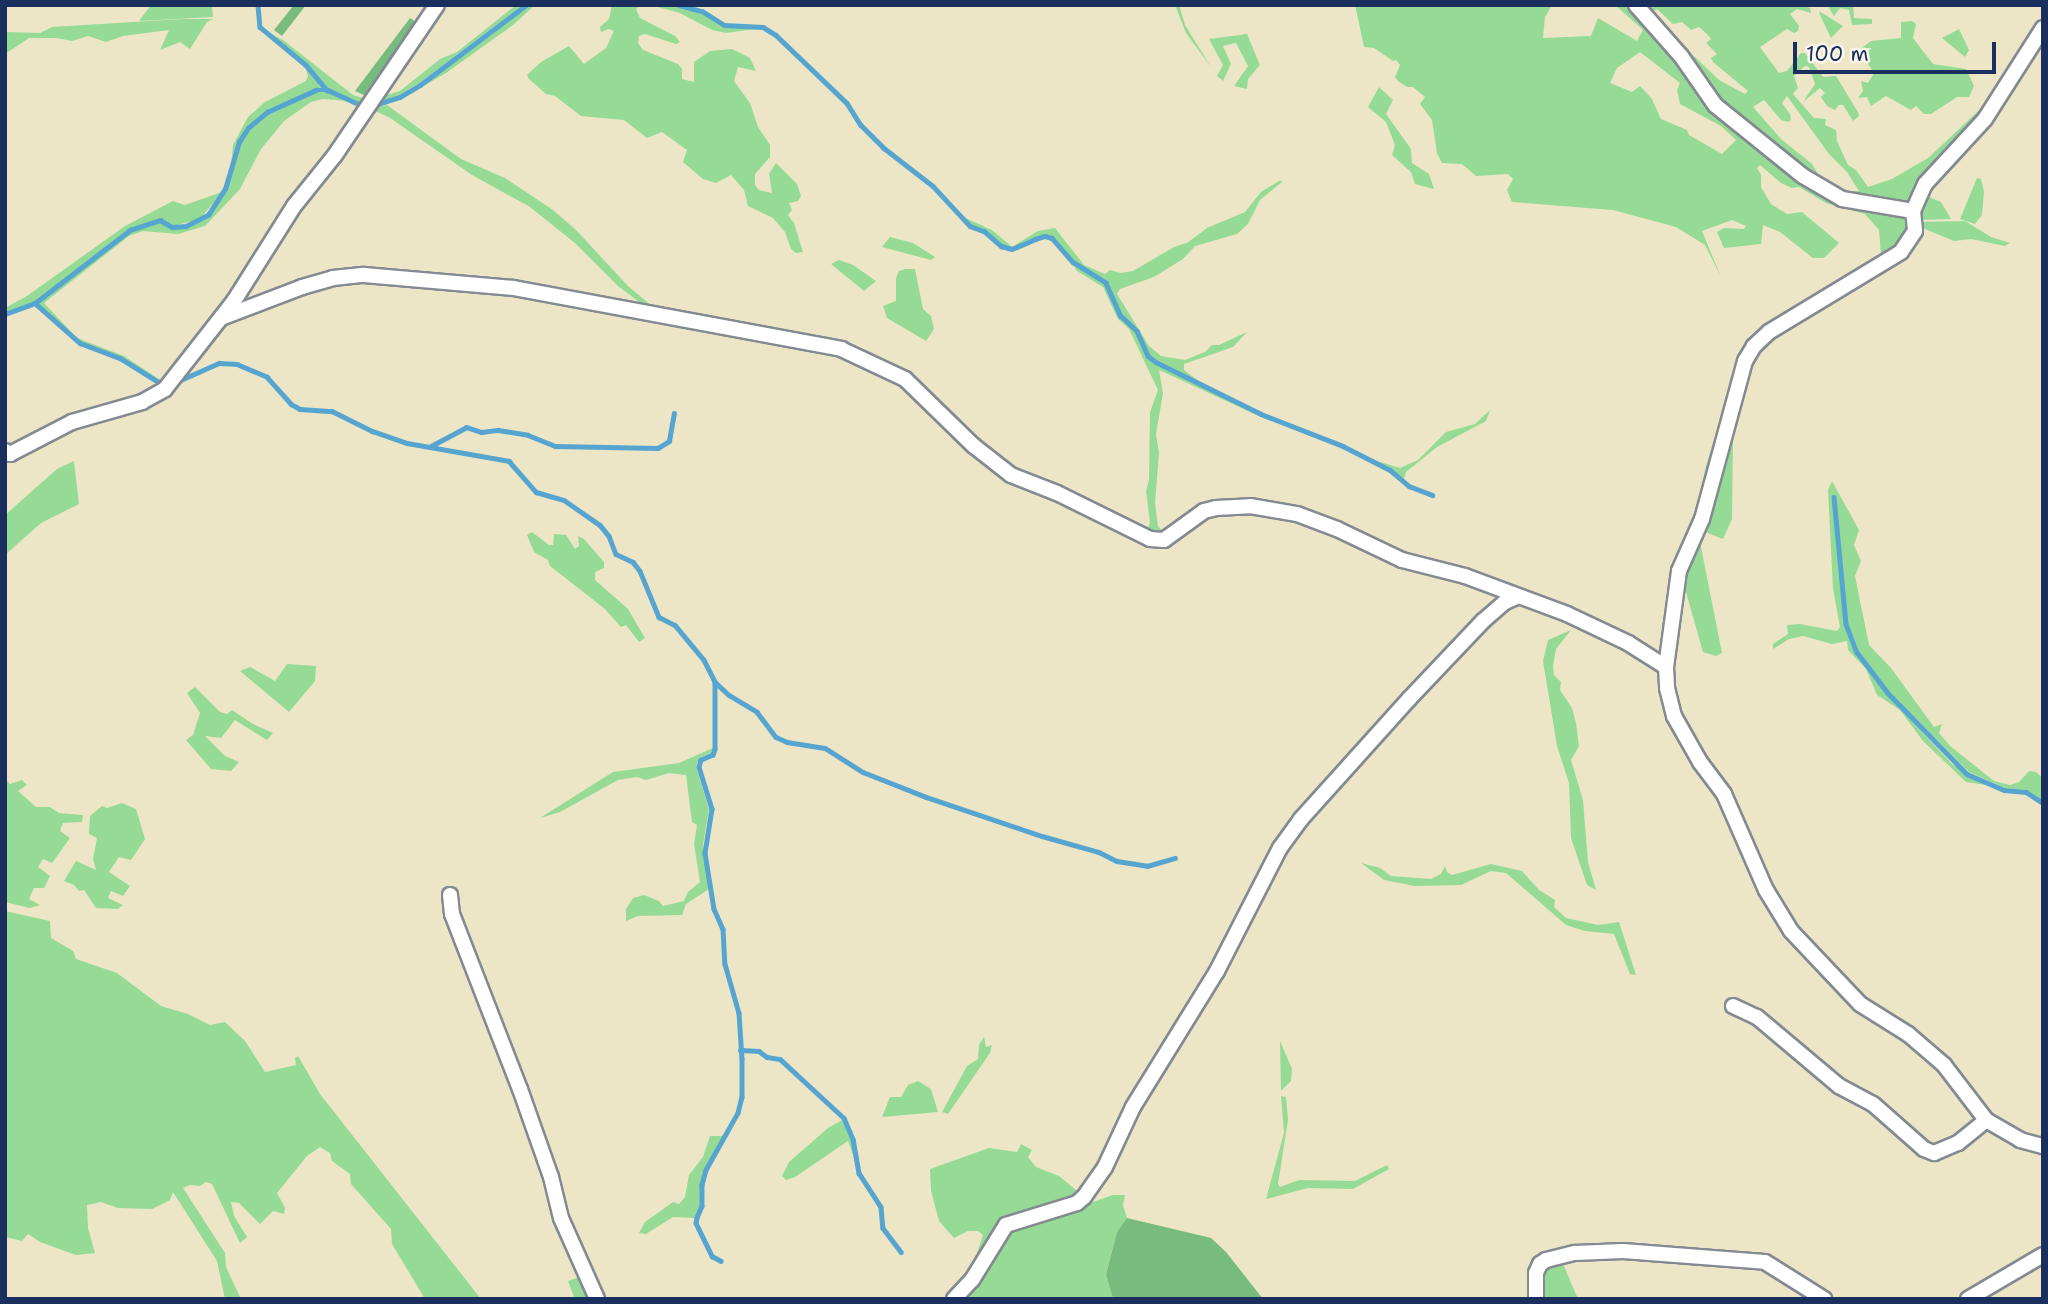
<!DOCTYPE html>
<style>
body{margin:0}
#map{position:relative;width:2048px;height:1304px;overflow:hidden;background:#ece6c7;font-family:"Shantell Sans",sans-serif}
div>[style]{position:absolute}
.green>*{inset:0;background:#95db95}
.forest>*{inset:0;background:#78bb7e}
.stream>*{height:4.5px;margin:-2.25px;padding:0 2.25px;transform-origin:2.25px;border-radius:2.25px;background:#56a5d0}
.roads{filter:drop-shadow(2px 0 #848a92) drop-shadow(-2px 0 #848a92) drop-shadow(0 2px #848a92) drop-shadow(0 -2px #848a92)}
.minor>*{height:14px;margin:-7px;padding:0 7px;transform-origin:7px;border-radius:7px;background:#fff}
span{translate:-50% -50%;white-space:nowrap;text-align:center;line-height:1.15;-webkit-text-stroke:5px #fbf7ec;paint-order:stroke}
.frame{position:absolute;inset:0;border:7px solid #1b2f5e;pointer-events:none}
.scale{position:absolute;left:1793px;top:42px;width:203px;height:32px;box-sizing:border-box;border:4px solid #1b2f5e;border-top:0;padding-left:9px;font-size:21px;line-height:24px;white-space:nowrap;color:#1b2f5e;-webkit-text-stroke:5px #fbf7ec;paint-order:stroke}
</style>
<div id="map">
<div class="green">
<i style="clip-path:polygon(151px 5px,212px 5px,213px 17px,139px 21px)"></i>
<i style="clip-path:polygon(516px 5px,523px 5px,425px 79px,395px 98px,378px 103px,374px 99px,400px 91px,440px 59px,457px 52px)"></i>
<i style="clip-path:polygon(530px 5px,535px 5px,513px 25px,446px 73px,401px 99px,493px 34px,514px 13px)"></i>
<i style="clip-path:polygon(612px 5px,641px 5px,636px 9px,640px 18px,675px 36px,680px 42px,676px 44px,645px 34px,639px 36px,638px 43px,643px 50px,678px 64px,682px 69px,682px 79px,694px 82px,694px 62px,710px 51px,732px 49px,750px 58px,756px 71px,738px 67px,734px 81px,750px 103px,758px 127px,770px 145px,770px 157px,755px 174px,755px 185px,759px 190px,772px 193px,769px 174px,776px 163px,797px 184px,801px 196px,798px 201px,789px 203px,792px 210px,788px 215px,794px 223px,803px 252px,796px 253px,791px 249px,785px 232px,773px 218px,748px 206px,744px 190px,731px 175px,716px 183px,703px 179px,683px 162px,687px 150px,662px 132px,647px 138px,624px 120px,581px 116px,555px 96px,546px 94px,529px 79px,527px 75px,541px 62px,569px 46px,584px 64px,606px 48px,614px 31px,609px 29px,601px 32px,600px 27px,609px 19px)"></i>
<i style="clip-path:polygon(650px 5px,675px 5px,702px 12px,723px 25px,763px 28px,726px 33px,712px 30px,680px 13px)"></i>
<i style="clip-path:polygon(1175px 5px,1179px 5px,1185px 25px,1211px 67px,1186px 33px)"></i>
<i style="clip-path:polygon(evenodd,1355px 5px,1552px 5px,1545px 17px,1543px 38px,1591px 36px,1598px 18px,1637px 41px,1643px 30px,1615px 5px,1631px 5px,1694px 78px,1819px 192px,1903px 215px,1912px 225px,1898px 248px,1843px 282px,1845px 276px,1881px 255px,1879px 230px,1865px 214px,1826px 203px,1799px 187px,1792px 188px,1781px 183px,1760px 165px,1757px 168px,1761px 175px,1761px 187px,1771px 204px,1787px 214px,1802px 212px,1839px 243px,1824px 258px,1813px 258px,1780px 232px,1763px 225px,1761px 244px,1724px 248px,1717px 232px,1724px 228px,1744px 229px,1746px 226px,1732px 220px,1702px 231px,1721px 277px,1705px 245px,1676px 227px,1613px 210px,1512px 202px,1507px 190px,1513px 179px,1508px 174px,1476px 176px,1462px 164px,1442px 163px,1437px 153px,1432px 120px,1420px 104px,1425px 97px,1413px 87px,1407px 87px,1398px 81px,1395px 77px,1400px 65px,1396px 60px,1393px 61px,1374px 48px,1364px 47px,1355px 5px,1640px 52px,1680px 83px,1677px 90px,1680px 104px,1721px 126px,1736px 140px,1722px 154px,1689px 135px,1687px 130px,1661px 119px,1652px 99px,1640px 86px,1632px 92px,1610px 83px,1617px 68px,1640px 52px)"></i>
<i style="clip-path:polygon(evenodd,1638px 5px,1803px 5px,1810px 8px,1811px 13px,1797px 9px,1790px 14px,1799px 26px,1798px 31px,1794px 33px,1787px 29px,1760px 47px,1779px 73px,1787px 71px,1801px 53px,1805px 53px,1823px 77px,1836px 76px,1858px 112px,1859px 116px,1853px 121px,1843px 105px,1839px 105px,1835px 110px,1827px 106px,1821px 97px,1825px 93px,1820px 88px,1803px 102px,1815px 84px,1809px 67px,1805px 66px,1794px 76px,1798px 88px,1793px 94px,1814px 118px,1826px 119px,1825px 125px,1836px 130px,1837px 141px,1848px 165px,1856px 170px,1868px 187px,1892px 179px,1928px 158px,1990px 100px,2016px 68px,1912px 209px,1843px 197px,1727px 114px,1638px 5px,1657px 9px,1673px 24px,1682px 22px,1691px 30px,1699px 27px,1707px 34px,1711px 39px,1706px 43px,1717px 54px,1711px 58px,1713px 62px,1748px 91px,1745px 94px,1719px 80px,1672px 35px,1652px 12px,1657px 9px,1638px 5px,1787px 96px,1829px 154px,1847px 172px,1859px 191px,1849px 191px,1823px 182px,1812px 164px,1781px 139px,1753px 107px,1764px 100px,1781px 120px,1788px 122px,1791px 120px,1790px 114px,1782px 103px,1787px 96px)"></i>
<i style="clip-path:polygon(1853px 5px,1854px 18px,1872px 19px,1872px 24px,1852px 25px,1849px 10px,1840px 8px,1834px 16px,1828px 6px)"></i>
<i style="clip-path:polygon(1819px 11px,1843px 26px,1831px 38px,1820px 15px)"></i>
<i style="clip-path:polygon(182px 19px,213px 19px,207px 22px,190px 49px,180px 42px,160px 50px,169px 30px,123px 36px,106px 42px,88px 36px,72px 41px,56px 38px,29px 38px,5px 54px,5px 32px,40px 33px,52px 27px)"></i>
<i style="clip-path:polygon(1912px 21px,1916px 24px,1913px 38px,1933px 64px,1966px 69px,1974px 86px,1969px 97px,1957px 97px,1931px 114px,1924px 114px,1916px 106px,1911px 110px,1886px 96px,1871px 106px,1867px 97px,1858px 98px,1863px 91px,1861px 81px,1868px 83px,1874px 73px,1859px 50px,1871px 41px,1901px 38px,1901px 22px)"></i>
<i style="clip-path:polygon(1959px 29px,1969px 50px,1965px 57px,1942px 38px)"></i>
<i style="clip-path:polygon(264px 30px,283px 40px,353px 95px,369px 100px,364px 105px,329px 89px,306px 64px)"></i>
<i style="clip-path:polygon(1247px 34px,1260px 65px,1248px 79px,1247px 89px,1234px 86px,1248px 66px,1236px 43px,1223px 46px,1231px 64px,1223px 81px,1217px 76px,1223px 65px,1209px 39px)"></i>
<i style="clip-path:polygon(305px 66px,325px 89px,305px 93px,259px 117px,238px 142px,231px 167px,233px 145px,248px 117px,265px 102px,306px 81px,308px 76px)"></i>
<i style="clip-path:polygon(1379px 87px,1393px 100px,1386px 114px,1411px 149px,1412px 163px,1429px 174px,1434px 189px,1415px 184px,1411px 172px,1392px 155px,1395px 145px,1386px 122px,1368px 107px)"></i>
<i style="clip-path:polygon(316px 91px,328px 91px,349px 101px,323px 99px,311px 102px,284px 121px,261px 149px,240px 189px,205px 226px,178px 234px,143px 231px,129px 236px,44px 303px,77px 338px,124px 356px,159px 379px,166px 380px,164px 384px,121px 357px,80px 342px,37px 304px,130px 231px,160px 221px,172px 228px,187px 227px,208px 216px,226px 189px,239px 143px,249px 129px,268px 112px)"></i>
<i style="clip-path:polygon(387px 105px,461px 159px,505px 178px,553px 210px,576px 230px,628px 286px,658px 311px,650px 310px,618px 286px,576px 244px,530px 207px,472px 175px,390px 118px,369px 108px)"></i>
<i style="clip-path:polygon(1977px 178px,1981px 179px,1984px 192px,1982px 215px,1975px 224px,1960px 219px)"></i>
<i style="clip-path:polygon(1279px 181px,1283px 181px,1260px 200px,1248px 224px,1237px 234px,1195px 246px,1183px 259px,1154px 277px,1120px 289px,1117px 294px,1149px 346px,1161px 356px,1185px 360px,1205px 352px,1212px 345px,1219px 345px,1247px 332px,1233px 347px,1184px 364px,1184px 370px,1204px 385px,1148px 355px,1138px 331px,1122px 316px,1106px 283px,1073px 261px,1052px 238px,1045px 235px,1035px 238px,1012px 249px,1001px 246px,985px 230px,970px 225px,961px 216px,992px 230px,1012px 247px,1038px 231px,1055px 228px,1084px 265px,1105px 274px,1110px 270px,1121px 273px,1133px 271px,1174px 247px,1187px 243px,1207px 228px,1245px 212px,1261px 192px)"></i>
<i style="clip-path:polygon(222px 192px,200px 219px,173px 226px,160px 219px,130px 229px,35px 303px,5px 313px,5px 308px,27px 296px,125px 226px,173px 201px,185px 205px)"></i>
<i style="clip-path:polygon(1922px 194px,1941px 202px,1951px 219px,1917px 220px)"></i>
<i style="clip-path:polygon(1965px 221px,1991px 237px,2010px 243px,2005px 246px,1971px 239px,1954px 241px,1925px 229px,1918px 222px)"></i>
<i style="clip-path:polygon(890px 237px,913px 243px,935px 257px,931px 260px,882px 247px)"></i>
<i style="clip-path:polygon(839px 260px,853px 265px,876px 281px,864px 291px,831px 264px)"></i>
<i style="clip-path:polygon(1072px 262px,1105px 284px,1121px 317px,1137px 332px,1147px 356px,1156px 362px,1260px 414px,1310px 434px,1261px 417px,1159px 370px,1163px 393px,1156px 434px,1159px 453px,1155px 503px,1158px 526px,1165px 534px,1146px 533px,1150px 523px,1146px 491px,1149px 480px,1150px 412px,1158px 390px,1129px 329px,1118px 319px,1103px 287px,1077px 271px)"></i>
<i style="clip-path:polygon(905px 269px,915px 269px,923px 309px,931px 316px,934px 329px,926px 341px,887px 318px,883px 306px,896px 301px,896px 278px,899px 271px)"></i>
<i style="clip-path:polygon(1773px 334px,1753px 357px,1745px 382px,1733px 440px,1732px 519px,1723px 539px,1700px 530px,1747px 362px)"></i>
<i style="clip-path:polygon(1490px 410px,1486px 421px,1437px 447px,1406px 472px,1403px 482px,1398px 475px,1370px 459px,1400px 468px,1418px 460px,1446px 432px,1475px 424px)"></i>
<i style="clip-path:polygon(1727px 418px,1689px 539px,1707px 463px,1715px 438px)"></i>
<i style="clip-path:polygon(74px 461px,79px 504px,41px 523px,5px 555px,5px 515px,57px 469px)"></i>
<i style="clip-path:polygon(1832px 481px,1859px 530px,1854px 545px,1861px 561px,1855px 576px,1869px 645px,1891px 668px,1934px 727px,1942px 724px,1939px 733px,1950px 746px,1994px 781px,2010px 785px,2019px 782px,2029px 771px,2036px 772px,2043px 778px,2043px 801px,2027px 790px,2005px 788px,1969px 772px,1889px 692px,1859px 651px,1848px 624px,1833px 488px,1844px 624px,1856px 652px,1886px 694px,1952px 764px,1986px 785px,1966px 782px,1923px 741px,1900px 710px,1877px 695px,1866px 669px,1848px 650px,1847px 641px,1832px 644px,1803px 636px,1789px 639px,1773px 649px,1773px 644px,1788px 634px,1787px 625px,1800px 624px,1837px 631px,1840px 627px,1833px 589px,1828px 490px)"></i>
<i style="clip-path:polygon(532px 532px,549px 545px,553px 545px,554px 534px,566px 535px,575px 549px,579px 546px,578px 536px,584px 539px,604px 562px,604px 568px,595px 572px,595px 580px,628px 609px,645px 638px,639px 642px,626px 625px,621px 627px,605px 609px,550px 566px,548px 560px,534px 552px,527px 535px)"></i>
<i style="clip-path:polygon(1696px 538px,1700px 542px,1722px 653px,1716px 656px,1703px 652px,1680px 571px)"></i>
<i style="clip-path:polygon(1571px 630px,1556px 649px,1553px 666px,1554px 675px,1561px 682px,1560px 690px,1572px 708px,1576px 723px,1579px 746px,1571px 760px,1583px 800px,1588px 862px,1596px 890px,1587px 885px,1571px 838px,1569px 783px,1557px 746px,1543px 661px,1548px 640px)"></i>
<i style="clip-path:polygon(287px 664px,316px 666px,315px 681px,289px 712px,240px 671px,250px 667px,275px 681px)"></i>
<i style="clip-path:polygon(195px 687px,220px 712px,227px 714px,232px 710px,253px 724px,273px 733px,267px 740px,235px 720px,221px 738px,205px 736px,225px 756px,239px 762px,231px 771px,211px 769px,186px 740px,193px 735px,200px 713px,187px 693px)"></i>
<i style="clip-path:polygon(713px 748px,711px 753px,699px 758px,696px 767px,709px 809px,703px 845px,709px 889px,686px 904px,682px 915px,638px 916px,626px 921px,626px 909px,633px 898px,644px 895px,659px 901px,663px 906px,684px 901px,688px 892px,700px 882px,694px 844px,697px 825px,692px 822px,686px 775px,669px 773px,646px 780px,637px 777px,618px 780px,560px 812px,540px 818px,613px 772px,679px 763px)"></i>
<i style="clip-path:polygon(5px 779px,10px 784px,22px 780px,27px 785px,18px 791px,36px 807px,50px 807px,59px 813px,83px 815px,82px 822px,63px 823px,60px 831px,70px 838px,52px 863px,43px 859px,38px 867px,50px 876px,44px 888px,34px 888px,29px 899px,40px 905px,30px 908px,5px 902px)"></i>
<i style="clip-path:polygon(122px 803px,136px 809px,145px 839px,131px 860px,119px 857px,109px 872px,130px 886px,123px 896px,111px 891px,108px 898px,123px 905px,118px 909px,96px 908px,84px 890px,79px 891px,74px 885px,64px 881px,76px 861px,96px 870px,93px 859px,97px 838px,89px 834px,90px 816px,102px 806px,107px 808px)"></i>
<i style="clip-path:polygon(1361px 863px,1380px 868px,1391px 876px,1431px 879px,1441px 874px,1445px 866px,1447px 872px,1452px 875px,1491px 864px,1522px 871px,1539px 890px,1555px 900px,1554px 907px,1566px 918px,1598px 925px,1619px 922px,1636px 975px,1630px 974px,1614px 934px,1585px 931px,1566px 925px,1506px 873px,1491px 871px,1461px 885px,1415px 886px,1384px 880px)"></i>
<i style="clip-path:polygon(5px 911px,50px 921px,51px 938px,73px 951px,76px 959px,117px 973px,161px 1006px,188px 1014px,210px 1025px,225px 1022px,245px 1041px,265px 1072px,296px 1065px,295px 1058px,298px 1056px,320px 1094px,481px 1299px,425px 1299px,392px 1244px,391px 1229px,351px 1184px,350px 1174px,332px 1161px,330px 1153px,320px 1147px,307px 1156px,277px 1193px,285px 1208px,284px 1214px,273px 1211px,260px 1224px,239px 1203px,231px 1202px,234px 1216px,247px 1237px,240px 1243px,212px 1184px,206px 1182px,200px 1186px,190px 1185px,183px 1188px,225px 1253px,226px 1267px,241px 1299px,225px 1299px,217px 1261px,173px 1192px,170px 1200px,152px 1209px,118px 1208px,101px 1202px,87px 1205px,88px 1228px,95px 1253px,76px 1255px,40px 1242px,28px 1234px,22px 1241px,5px 1237px)"></i>
<i style="clip-path:polygon(984px 1037px,986px 1047px,992px 1045px,990px 1053px,948px 1114px,942px 1112px,967px 1066px,978px 1059px,979px 1045px)"></i>
<i style="clip-path:polygon(1280px 1041px,1292px 1069px,1291px 1081px,1281px 1091px)"></i>
<i style="clip-path:polygon(918px 1081px,931px 1089px,938px 1112px,882px 1117px,890px 1097px,901px 1097px,908px 1085px)"></i>
<i style="clip-path:polygon(1281px 1096px,1286px 1097px,1288px 1120px,1278px 1184px,1280px 1187px,1299px 1180px,1355px 1181px,1387px 1165px,1389px 1169px,1353px 1189px,1308px 1188px,1266px 1199px,1284px 1133px)"></i>
<i style="clip-path:polygon(737px 1113px,705px 1169px,701px 1185px,701px 1206px,696px 1218px,673px 1217px,646px 1234px,639px 1233px,645px 1222px,673px 1202px,679px 1204px,685px 1197px,689px 1175px,703px 1157px,710px 1136px,723px 1136px)"></i>
<i style="clip-path:polygon(844px 1119px,852px 1139px,854px 1158px,848px 1141px,795px 1177px,786px 1180px,782px 1176px,789px 1162px,828px 1128px)"></i>
<i style="clip-path:polygon(1021px 1144px,1032px 1150px,1028px 1157px,1036px 1167px,1059px 1176px,1082px 1195px,1018px 1218px,972px 1268px,983px 1235px,978px 1231px,968px 1231px,954px 1238px,939px 1221px,931px 1191px,930px 1169px,989px 1148px,1017px 1152px)"></i>
<i style="clip-path:polygon(1113px 1195px,1125px 1195px,1123px 1205px,1127px 1218px,1117px 1232px,1106px 1273px,1113px 1299px,959px 1299px,1003px 1233px)"></i>
<i style="clip-path:polygon(1561px 1259px,1578px 1299px,1542px 1299px,1542px 1281px,1546px 1268px)"></i>
<i style="clip-path:polygon(582px 1276px,594px 1299px,574px 1297px,568px 1281px)"></i>
</div>
<div class="forest">
<i style="clip-path:polygon(294px 5px,306px 5px,282px 36px,274px 30px)"></i>
<i style="clip-path:polygon(410px 18px,420px 24px,368px 97px,355px 91px)"></i>
<i style="clip-path:polygon(1127px 1218px,1211px 1238px,1226px 1252px,1263px 1299px,1113px 1299px,1106px 1274px,1117px 1232px)"></i>
</div>
<div class="stream">
<i style="left:258px;top:5px;width:22px;rotate:85deg"></i>
<i style="left:260px;top:27px;width:60px;rotate:39.6deg"></i>
<i style="left:306px;top:65px;width:33px;rotate:50deg"></i>
<i style="left:679px;top:5px;width:24px;rotate:15deg"></i>
<i style="left:702px;top:11px;width:26px;rotate:32deg"></i>
<i style="left:724px;top:25px;width:39px;rotate:3deg"></i>
<i style="left:763px;top:27px;width:15px;rotate:32deg"></i>
<i style="left:776px;top:35px;width:98px;rotate:43.8deg"></i>
<i style="left:847px;top:103px;width:26px;rotate:58deg"></i>
<i style="left:861px;top:125px;width:33px;rotate:45deg"></i>
<i style="left:884px;top:148px;width:62px;rotate:37.8deg"></i>
<i style="left:933px;top:186px;width:54px;rotate:47.2deg"></i>
<i style="left:970px;top:226px;width:15px;rotate:20deg"></i>
<i style="left:984px;top:231px;width:23px;rotate:41deg"></i>
<i style="left:1001px;top:246px;width:11px;rotate:15deg"></i>
<i style="left:1012px;top:249px;width:25px;rotate:-23deg"></i>
<i style="left:1035px;top:239px;width:10px;rotate:-17deg"></i>
<i style="left:1045px;top:236px;width:7px;rotate:16deg"></i>
<i style="left:1052px;top:238px;width:32px;rotate:49deg"></i>
<i style="left:1073px;top:262px;width:39px;rotate:32deg"></i>
<i style="left:1106px;top:283px;width:36px;rotate:66deg"></i>
<i style="left:1121px;top:316px;width:22px;rotate:43deg"></i>
<i style="left:1137px;top:331px;width:27px;rotate:66deg"></i>
<i style="left:1148px;top:356px;width:10px;rotate:37deg"></i>
<i style="left:1156px;top:362px;width:117px;rotate:26.3deg"></i>
<i style="left:1261px;top:414px;width:88px;rotate:21.3deg"></i>
<i style="left:1343px;top:446px;width:53px;rotate:27.1deg"></i>
<i style="left:1390px;top:470px;width:25px;rotate:40deg"></i>
<i style="left:1409px;top:486px;width:25px;rotate:21deg"></i>
<i style="left:374px;top:105px;width:27px;rotate:-17deg"></i>
<i style="left:400px;top:97px;width:23px;rotate:-31deg"></i>
<i style="left:420px;top:85px;width:133px;rotate:-37deg"></i>
<i style="left:36px;top:304px;width:59px;rotate:41.6deg"></i>
<i style="left:80px;top:343px;width:43px;rotate:20.6deg"></i>
<i style="left:120px;top:358px;width:47px;rotate:32deg"></i>
<i style="left:5px;top:314px;width:32px;rotate:-20deg"></i>
<i style="left:35px;top:303px;width:120px;rotate:-37.5deg"></i>
<i style="left:130px;top:230px;width:32px;rotate:-18deg"></i>
<i style="left:160px;top:220px;width:14px;rotate:30deg"></i>
<i style="left:172px;top:227px;width:14px;rotate:-4deg"></i>
<i style="left:186px;top:226px;width:25px;rotate:-27deg"></i>
<i style="left:208px;top:215px;width:31px;rotate:-57deg"></i>
<i style="left:225px;top:189px;width:49px;rotate:-73.4deg"></i>
<i style="left:239px;top:142px;width:17px;rotate:-57deg"></i>
<i style="left:248px;top:128px;width:25px;rotate:-40deg"></i>
<i style="left:267px;top:112px;width:54px;rotate:-24.2deg"></i>
<i style="left:316px;top:90px;width:12px"></i>
<i style="left:328px;top:90px;width:41px;rotate:24.7deg"></i>
<i style="left:176px;top:382px;width:47px;rotate:-23.8deg"></i>
<i style="left:219px;top:363px;width:18px;rotate:3deg"></i>
<i style="left:237px;top:364px;width:33px;rotate:23deg"></i>
<i style="left:267px;top:377px;width:36px;rotate:48deg"></i>
<i style="left:291px;top:404px;width:10px;rotate:29deg"></i>
<i style="left:300px;top:409px;width:32px;rotate:4deg"></i>
<i style="left:332px;top:411px;width:45px;rotate:26.6deg"></i>
<i style="left:372px;top:431px;width:37px;rotate:19deg"></i>
<i style="left:407px;top:443px;width:104px;rotate:10deg"></i>
<i style="left:509px;top:461px;width:41px;rotate:48.9deg"></i>
<i style="left:536px;top:492px;width:29px;rotate:16deg"></i>
<i style="left:564px;top:500px;width:44px;rotate:34.8deg"></i>
<i style="left:600px;top:525px;width:14px;rotate:51deg"></i>
<i style="left:609px;top:536px;width:19px;rotate:69deg"></i>
<i style="left:616px;top:554px;width:19px;rotate:25deg"></i>
<i style="left:633px;top:562px;width:11px;rotate:52deg"></i>
<i style="left:640px;top:571px;width:50px;rotate:67.6deg"></i>
<i style="left:659px;top:617px;width:18px;rotate:27deg"></i>
<i style="left:675px;top:625px;width:45px;rotate:50.4deg"></i>
<i style="left:704px;top:660px;width:25px;rotate:63deg"></i>
<i style="left:715px;top:682px;width:67px;rotate:90deg"></i>
<i style="left:715px;top:749px;width:6px;rotate:108deg"></i>
<i style="left:713px;top:755px;width:13px;rotate:157deg"></i>
<i style="left:701px;top:760px;width:7px;rotate:106deg"></i>
<i style="left:699px;top:767px;width:44px;rotate:72.8deg"></i>
<i style="left:712px;top:809px;width:45px;rotate:99deg"></i>
<i style="left:705px;top:853px;width:57px;rotate:80.9deg"></i>
<i style="left:714px;top:909px;width:22px;rotate:66deg"></i>
<i style="left:723px;top:929px;width:35px;rotate:87deg"></i>
<i style="left:725px;top:964px;width:51px;rotate:74.1deg"></i>
<i style="left:739px;top:1013px;width:46px;rotate:86.3deg"></i>
<i style="left:742px;top:1059px;width:38px;rotate:90deg"></i>
<i style="left:742px;top:1097px;width:16px;rotate:104deg"></i>
<i style="left:738px;top:1113px;width:65px;rotate:119.3deg"></i>
<i style="left:706px;top:1170px;width:16px;rotate:105deg"></i>
<i style="left:702px;top:1185px;width:21px;rotate:90deg"></i>
<i style="left:702px;top:1206px;width:13px;rotate:113deg"></i>
<i style="left:697px;top:1218px;width:5px;rotate:101deg"></i>
<i style="left:696px;top:1223px;width:37px;rotate:64deg"></i>
<i style="left:712px;top:1256px;width:10px;rotate:29deg"></i>
<i style="left:431px;top:446px;width:40px;rotate:-28deg"></i>
<i style="left:466px;top:427px;width:16px;rotate:18deg"></i>
<i style="left:481px;top:432px;width:17px;rotate:-7deg"></i>
<i style="left:498px;top:430px;width:30px;rotate:9deg"></i>
<i style="left:528px;top:435px;width:29px;rotate:22deg"></i>
<i style="left:555px;top:446px;width:103px;rotate:1.1deg"></i>
<i style="left:658px;top:448px;width:13px;rotate:-32deg"></i>
<i style="left:669px;top:441px;width:28px;rotate:-80deg"></i>
<i style="left:1834px;top:497px;width:128px;rotate:84.6deg"></i>
<i style="left:1846px;top:624px;width:30px;rotate:69deg"></i>
<i style="left:1857px;top:652px;width:51px;rotate:52.9deg"></i>
<i style="left:1888px;top:693px;width:113px;rotate:45.7deg"></i>
<i style="left:1967px;top:774px;width:40px;rotate:23.4deg"></i>
<i style="left:2004px;top:790px;width:22px;rotate:5deg"></i>
<i style="left:2026px;top:792px;width:20px;rotate:33deg"></i>
<i style="left:715px;top:682px;width:19px;rotate:43deg"></i>
<i style="left:729px;top:695px;width:33px;rotate:31deg"></i>
<i style="left:757px;top:712px;width:31px;rotate:53deg"></i>
<i style="left:776px;top:737px;width:12px;rotate:24deg"></i>
<i style="left:787px;top:742px;width:38px;rotate:9deg"></i>
<i style="left:825px;top:748px;width:45px;rotate:32.3deg"></i>
<i style="left:863px;top:772px;width:68px;rotate:21.6deg"></i>
<i style="left:926px;top:797px;width:122px;rotate:18.6deg"></i>
<i style="left:1042px;top:836px;width:59px;rotate:15.7deg"></i>
<i style="left:1099px;top:852px;width:20px;rotate:27deg"></i>
<i style="left:1117px;top:861px;width:30px;rotate:9deg"></i>
<i style="left:1147px;top:866px;width:29px;rotate:-16deg"></i>
<i style="left:740px;top:1050px;width:19px;rotate:3deg"></i>
<i style="left:759px;top:1051px;width:10px;rotate:37deg"></i>
<i style="left:767px;top:1057px;width:13px;rotate:9deg"></i>
<i style="left:780px;top:1059px;width:87px;rotate:42.7deg"></i>
<i style="left:844px;top:1118px;width:23px;rotate:67deg"></i>
<i style="left:853px;top:1139px;width:35px;rotate:80deg"></i>
<i style="left:859px;top:1173px;width:40px;rotate:57.1deg"></i>
<i style="left:881px;top:1207px;width:21px;rotate:85deg"></i>
<i style="left:883px;top:1228px;width:30px;rotate:53deg"></i>
</div>
<div class="roads">
<div class="minor">
<i style="left:1636px;top:5px;width:68px;rotate:48.6deg"></i>
<i style="left:1681px;top:56px;width:60px;rotate:55.2deg"></i>
<i style="left:1715px;top:105px;width:113px;rotate:38.9deg"></i>
<i style="left:1803px;top:176px;width:45px;rotate:30.5deg"></i>
<i style="left:1842px;top:199px;width:72px;rotate:9.6deg"></i>
<i style="left:2043px;top:28px;width:108px;rotate:122.5deg"></i>
<i style="left:1985px;top:119px;width:88px;rotate:132.7deg"></i>
<i style="left:1925px;top:184px;width:30px;rotate:114deg"></i>
<i style="left:1913px;top:211px;width:20px;rotate:84deg"></i>
<i style="left:1915px;top:231px;width:25px;rotate:124deg"></i>
<i style="left:1901px;top:252px;width:154px;rotate:148.8deg"></i>
<i style="left:1769px;top:332px;width:21px;rotate:137deg"></i>
<i style="left:1754px;top:346px;width:17px;rotate:121deg"></i>
<i style="left:1745px;top:361px;width:164px;rotate:105.2deg"></i>
<i style="left:1702px;top:519px;width:57px;rotate:113.9deg"></i>
<i style="left:1679px;top:571px;width:97px;rotate:97.7deg"></i>
<i style="left:1666px;top:667px;width:21px;rotate:87deg"></i>
<i style="left:1667px;top:688px;width:29px;rotate:76deg"></i>
<i style="left:1674px;top:716px;width:53px;rotate:60.5deg"></i>
<i style="left:1700px;top:762px;width:40px;rotate:53deg"></i>
<i style="left:1724px;top:794px;width:105px;rotate:66.4deg"></i>
<i style="left:1766px;top:890px;width:48px;rotate:58.6deg"></i>
<i style="left:1791px;top:931px;width:100px;rotate:46.6deg"></i>
<i style="left:1860px;top:1004px;width:57px;rotate:32deg"></i>
<i style="left:1908px;top:1034px;width:48px;rotate:40.7deg"></i>
<i style="left:1944px;top:1065px;width:69px;rotate:52.6deg"></i>
<i style="left:1986px;top:1120px;width:39px;rotate:30deg"></i>
<i style="left:2020px;top:1140px;width:24px;rotate:15deg"></i>
<i style="left:221px;top:318px;width:87px;rotate:-20.9deg"></i>
<i style="left:302px;top:287px;width:32px;rotate:-16deg"></i>
<i style="left:333px;top:278px;width:31px;rotate:-6deg"></i>
<i style="left:364px;top:275px;width:150px;rotate:5deg"></i>
<i style="left:513px;top:288px;width:334px;rotate:10.5deg"></i>
<i style="left:841px;top:349px;width:71px;rotate:25.1deg"></i>
<i style="left:905px;top:379px;width:96px;rotate:44.2deg"></i>
<i style="left:974px;top:446px;width:47px;rotate:38.1deg"></i>
<i style="left:1011px;top:475px;width:49px;rotate:21.4deg"></i>
<i style="left:1057px;top:493px;width:104px;rotate:26.3deg"></i>
<i style="left:1150px;top:539px;width:14px;rotate:4deg"></i>
<i style="left:1164px;top:540px;width:49px;rotate:-35.9deg"></i>
<i style="left:1204px;top:511px;width:12px;rotate:-14deg"></i>
<i style="left:1216px;top:508px;width:34px;rotate:-3deg"></i>
<i style="left:1250px;top:506px;width:48px;rotate:9.7deg"></i>
<i style="left:1297px;top:514px;width:43px;rotate:20.6deg"></i>
<i style="left:1337px;top:529px;width:72px;rotate:25.5deg"></i>
<i style="left:1402px;top:560px;width:65px;rotate:14.3deg"></i>
<i style="left:1465px;top:576px;width:109px;rotate:20.4deg"></i>
<i style="left:1567px;top:614px;width:68px;rotate:25.4deg"></i>
<i style="left:1628px;top:643px;width:45px;rotate:32.3deg"></i>
<i style="left:5px;top:451px;width:6px;rotate:31deg"></i>
<i style="left:10px;top:454px;width:70px;rotate:-27.3deg"></i>
<i style="left:72px;top:422px;width:73px;rotate:-15.9deg"></i>
<i style="left:142px;top:402px;width:26px;rotate:-29deg"></i>
<i style="left:165px;top:389px;width:112px;rotate:-51.9deg"></i>
<i style="left:234px;top:301px;width:112px;rotate:-57.7deg"></i>
<i style="left:294px;top:206px;width:65px;rotate:-51.2deg"></i>
<i style="left:335px;top:155px;width:181px;rotate:-55.8deg"></i>
<i style="left:450px;top:895px;width:19px;rotate:84deg"></i>
<i style="left:452px;top:914px;width:188px;rotate:68.8deg"></i>
<i style="left:520px;top:1089px;width:93px;rotate:70.6deg"></i>
<i style="left:551px;top:1177px;width:42px;rotate:76.3deg"></i>
<i style="left:561px;top:1218px;width:89px;rotate:66deg"></i>
<i style="left:1733px;top:1006px;width:26px;rotate:25deg"></i>
<i style="left:1757px;top:1017px;width:107px;rotate:40.1deg"></i>
<i style="left:1839px;top:1086px;width:38px;rotate:28deg"></i>
<i style="left:1873px;top:1104px;width:68px;rotate:41.4deg"></i>
<i style="left:1924px;top:1149px;width:11px;rotate:22deg"></i>
<i style="left:1934px;top:1153px;width:26px;rotate:-23deg"></i>
<i style="left:1958px;top:1143px;width:36px;rotate:-39deg"></i>
<i style="left:954px;top:1299px;width:26px;rotate:-47deg"></i>
<i style="left:972px;top:1280px;width:65px;rotate:-58.3deg"></i>
<i style="left:1006px;top:1225px;width:74px;rotate:-17.2deg"></i>
<i style="left:1077px;top:1203px;width:9px;rotate:-41deg"></i>
<i style="left:1084px;top:1197px;width:37px;rotate:-55deg"></i>
<i style="left:1105px;top:1167px;width:66px;rotate:-65deg"></i>
<i style="left:1133px;top:1107px;width:160px;rotate:-58.3deg"></i>
<i style="left:1217px;top:971px;width:138px;rotate:-62.9deg"></i>
<i style="left:1280px;top:848px;width:36px;rotate:-54deg"></i>
<i style="left:1301px;top:819px;width:161px;rotate:-48deg"></i>
<i style="left:1409px;top:699px;width:108px;rotate:-46.5deg"></i>
<i style="left:1483px;top:621px;width:29px;rotate:-41deg"></i>
<i style="left:1505px;top:602px;width:13px;rotate:-23deg"></i>
<i style="left:1536px;top:1299px;width:26px;rotate:-90deg"></i>
<i style="left:1536px;top:1273px;width:10px;rotate:-66deg"></i>
<i style="left:1540px;top:1264px;width:7px;rotate:-34deg"></i>
<i style="left:1546px;top:1260px;width:30px;rotate:-14deg"></i>
<i style="left:1575px;top:1253px;width:48px;rotate:-2.4deg"></i>
<i style="left:1623px;top:1251px;width:142px;rotate:4.4deg"></i>
<i style="left:1765px;top:1262px;width:70px;rotate:32.1deg"></i>
<i style="left:1968px;top:1299px;width:87px;rotate:-30.4deg"></i>
</div>
</div>
<div class="frame"></div>
<div class="scale">100 m</div>
</div>
